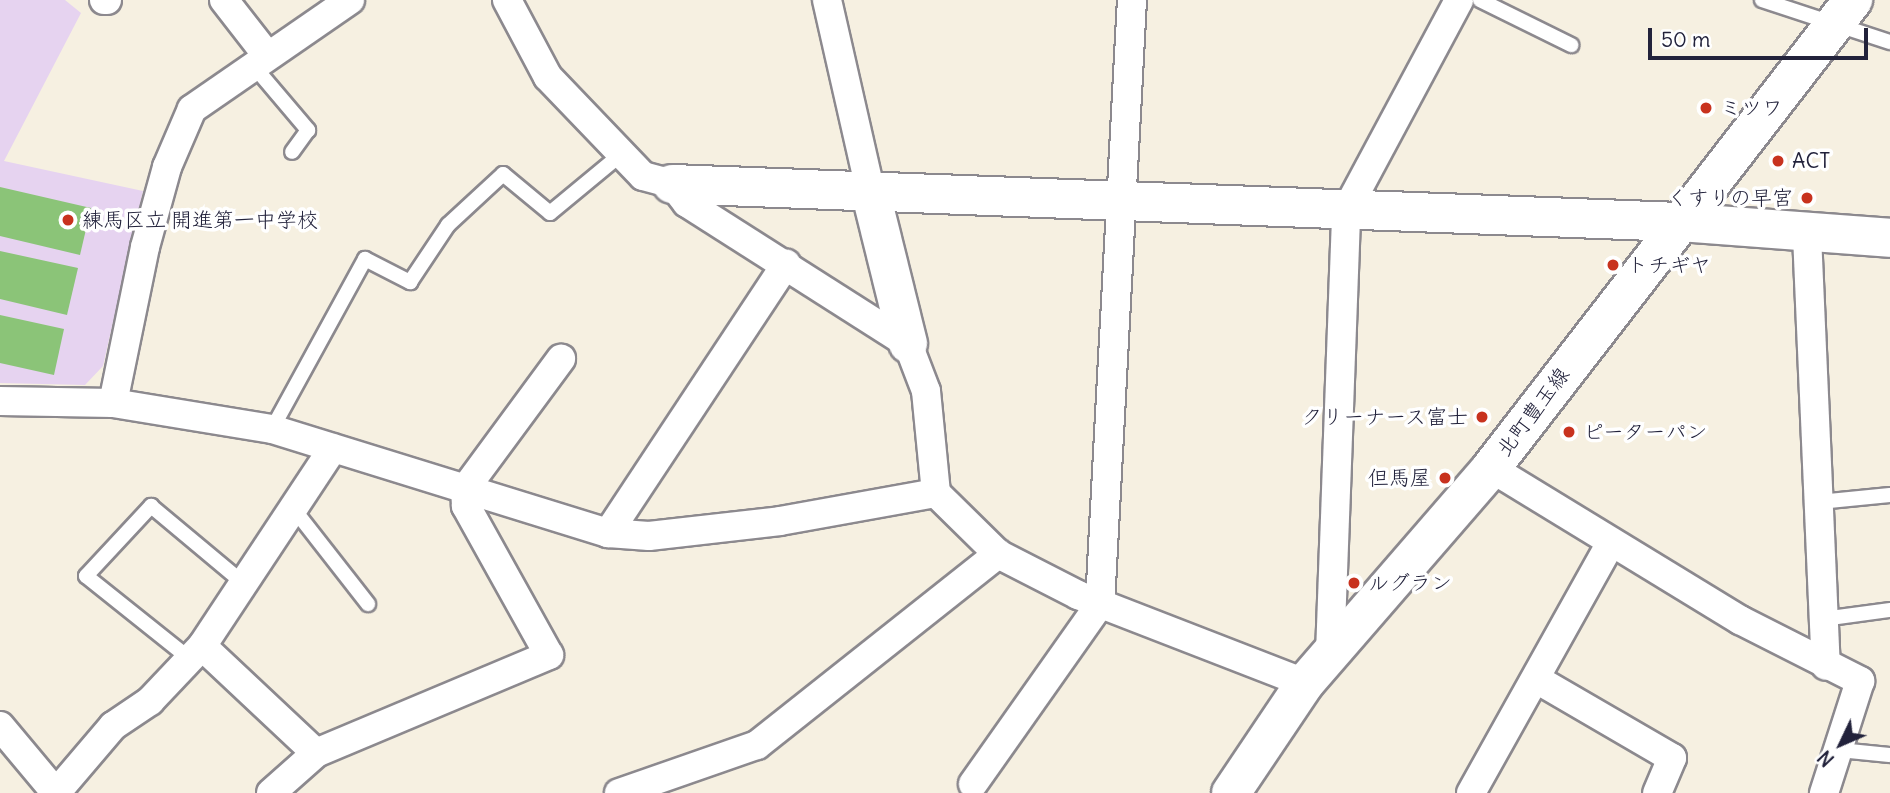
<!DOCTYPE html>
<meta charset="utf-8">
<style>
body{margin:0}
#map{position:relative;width:1890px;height:793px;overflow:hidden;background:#f6f0e1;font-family:Delius,"Klee One",sans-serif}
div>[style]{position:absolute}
.built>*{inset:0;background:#e6d3f0}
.green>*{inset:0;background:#8bc478}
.roads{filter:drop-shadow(2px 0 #8c898e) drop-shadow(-2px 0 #8c898e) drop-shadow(0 2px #8c898e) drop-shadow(0 -2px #8c898e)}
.lane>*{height:14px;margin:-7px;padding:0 7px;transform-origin:7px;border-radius:7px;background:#fff}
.street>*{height:28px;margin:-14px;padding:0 14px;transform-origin:14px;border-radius:14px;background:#fff}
.secondary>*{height:38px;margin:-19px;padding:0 19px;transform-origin:19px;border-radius:19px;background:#fff}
.dots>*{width:19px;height:19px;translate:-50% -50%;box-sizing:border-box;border:4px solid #fff;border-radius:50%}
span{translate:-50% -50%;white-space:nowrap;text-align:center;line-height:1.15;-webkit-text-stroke:7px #fff;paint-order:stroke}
.poi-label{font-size:21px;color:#22223b}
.left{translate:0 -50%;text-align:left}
.right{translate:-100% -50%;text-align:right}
.street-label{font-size:21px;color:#22223b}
.north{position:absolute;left:1806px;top:709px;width:70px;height:70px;-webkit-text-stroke:5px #fff;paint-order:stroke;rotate:226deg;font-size:19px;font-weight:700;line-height:28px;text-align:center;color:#22223b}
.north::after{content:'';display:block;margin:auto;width:24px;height:32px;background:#22223b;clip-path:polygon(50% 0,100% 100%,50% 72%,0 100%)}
.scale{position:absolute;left:1648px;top:28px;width:220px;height:32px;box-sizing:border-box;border:4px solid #22223b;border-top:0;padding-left:9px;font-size:21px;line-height:24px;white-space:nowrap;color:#22223b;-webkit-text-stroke:5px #fff;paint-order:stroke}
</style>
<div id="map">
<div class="built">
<i style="clip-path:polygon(0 0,65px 0,81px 13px,4px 161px,143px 191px,103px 366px,85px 385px,0 383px)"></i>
</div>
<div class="green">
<i style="clip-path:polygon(0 187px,91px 208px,80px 255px,0 236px)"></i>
<i style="clip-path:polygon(0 251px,78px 268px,67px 315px,0 299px)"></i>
<i style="clip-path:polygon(0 315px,64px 329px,54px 375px,0 363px)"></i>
</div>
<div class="roads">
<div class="lane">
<i style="left:1480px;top:0;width:102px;rotate:26.3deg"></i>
<i style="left:1762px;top:0;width:135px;rotate:18.2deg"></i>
<i style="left:252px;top:64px;width:87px;rotate:49.7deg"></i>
<i style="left:308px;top:130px;width:27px;rotate:126deg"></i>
<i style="left:272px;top:429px;width:194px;rotate:-61.3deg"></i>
<i style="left:365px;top:259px;width:51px;rotate:27.1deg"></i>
<i style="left:410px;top:282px;width:69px;rotate:-56.3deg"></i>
<i style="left:448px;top:225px;width:75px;rotate:-42.8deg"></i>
<i style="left:503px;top:174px;width:61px;rotate:39.7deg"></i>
<i style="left:550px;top:213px;width:91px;rotate:-39.6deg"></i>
<i style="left:1819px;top:502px;width:71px;rotate:-5.6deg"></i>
<i style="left:293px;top:508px;width:122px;rotate:52deg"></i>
<i style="left:1823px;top:619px;width:68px;rotate:-7.7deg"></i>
<i style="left:190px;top:659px;width:133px;rotate:-141.4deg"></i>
<i style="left:86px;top:576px;width:96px;rotate:-47.1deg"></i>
<i style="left:151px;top:506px;width:120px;rotate:39.9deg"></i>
<i style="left:1839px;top:750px;width:51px;rotate:5.6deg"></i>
</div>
<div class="street">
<i style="left:104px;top:0;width:3px"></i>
<i style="left:224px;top:0;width:68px;rotate:52.1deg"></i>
<i style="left:507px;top:0;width:87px;rotate:62deg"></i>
<i style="left:548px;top:77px;width:137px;rotate:46.2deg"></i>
<i style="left:643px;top:176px;width:30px;rotate:15deg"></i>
<i style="left:672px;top:184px;width:24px;rotate:52deg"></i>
<i style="left:687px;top:203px;width:262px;rotate:32.5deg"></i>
<i style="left:908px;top:344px;width:50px;rotate:69deg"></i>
<i style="left:926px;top:391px;width:102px;rotate:84.4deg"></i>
<i style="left:936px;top:493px;width:87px;rotate:44.5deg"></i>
<i style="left:998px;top:554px;width:90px;rotate:27.1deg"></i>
<i style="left:1078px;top:595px;width:243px;rotate:21.2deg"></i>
<i style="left:827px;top:0;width:199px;rotate:77.2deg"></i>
<i style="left:1807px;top:235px;width:431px;rotate:87.5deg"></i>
<i style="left:0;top:401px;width:113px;rotate:1deg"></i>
<i style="left:113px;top:403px;width:161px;rotate:9.3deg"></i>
<i style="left:272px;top:429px;width:352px;rotate:17.2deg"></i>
<i style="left:608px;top:533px;width:41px;rotate:4.2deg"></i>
<i style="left:649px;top:536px;width:132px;rotate:-6.5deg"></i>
<i style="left:780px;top:521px;width:158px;rotate:-10.2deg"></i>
<i style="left:113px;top:403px;width:159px;rotate:-78.4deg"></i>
<i style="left:145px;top:247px;width:83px;rotate:-74.6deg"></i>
<i style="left:167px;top:167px;width:63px;rotate:-66.7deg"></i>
<i style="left:192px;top:109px;width:192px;rotate:-34.6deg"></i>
<i style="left:1491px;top:468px;width:292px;rotate:31.4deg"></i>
<i style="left:1740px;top:620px;width:135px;rotate:26.9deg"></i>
<i style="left:1860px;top:681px;width:118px;rotate:107.8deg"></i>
<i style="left:608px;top:533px;width:323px;rotate:-56.5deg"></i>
<i style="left:202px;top:646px;width:156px;rotate:43.2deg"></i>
<i style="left:1330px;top:654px;width:443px;rotate:-87.9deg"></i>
<i style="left:1346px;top:211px;width:239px;rotate:-61.8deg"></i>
<i style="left:1538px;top:680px;width:155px;rotate:30.2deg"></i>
<i style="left:1672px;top:758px;width:38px;rotate:113deg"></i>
<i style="left:0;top:726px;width:87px;rotate:50.1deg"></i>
<i style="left:973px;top:784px;width:220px;rotate:-54.8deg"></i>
<i style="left:1100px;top:604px;width:605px;rotate:-86.97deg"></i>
<i style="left:56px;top:793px;width:88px;rotate:-49.6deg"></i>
<i style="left:113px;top:726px;width:45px;rotate:-34deg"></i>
<i style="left:150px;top:701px;width:76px;rotate:-46.6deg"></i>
<i style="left:202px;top:646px;width:237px;rotate:-56.5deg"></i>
<i style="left:271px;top:793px;width:60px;rotate:-41.6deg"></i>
<i style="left:316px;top:753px;width:253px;rotate:-22.8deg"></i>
<i style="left:549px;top:655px;width:171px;rotate:-119.1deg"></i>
<i style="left:466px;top:506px;width:17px;rotate:-93deg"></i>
<i style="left:465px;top:489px;width:162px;rotate:-53.6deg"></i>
<i style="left:619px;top:793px;width:146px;rotate:-19.2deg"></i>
<i style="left:757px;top:745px;width:308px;rotate:-38.4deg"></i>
<i style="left:1471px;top:793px;width:287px;rotate:-60.8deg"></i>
</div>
<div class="secondary">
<i style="left:672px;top:184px;width:1008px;rotate:2.16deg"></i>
<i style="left:1679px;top:222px;width:212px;rotate:4.3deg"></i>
<i style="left:871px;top:194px;width:154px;rotate:76.1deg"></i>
<i style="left:1231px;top:793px;width:133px;rotate:-56.1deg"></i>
<i style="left:1305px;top:683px;width:284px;rotate:-49.1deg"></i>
<i style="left:1491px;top:468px;width:592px;rotate:-52.28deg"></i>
</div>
</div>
<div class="dots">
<i style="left:1706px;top:108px;background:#c8321e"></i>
<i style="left:1778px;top:161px;background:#c8321e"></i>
<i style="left:1807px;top:198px;background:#c8321e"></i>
<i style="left:68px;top:220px;background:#c8321e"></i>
<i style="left:1613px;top:265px;background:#c8321e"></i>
<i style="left:1482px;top:417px;background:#c8321e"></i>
<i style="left:1569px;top:432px;background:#c8321e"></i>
<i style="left:1445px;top:478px;background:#c8321e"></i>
<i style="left:1354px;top:583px;background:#c8321e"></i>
</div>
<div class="poi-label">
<span class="left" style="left:1720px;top:108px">ミツワ</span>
<span class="left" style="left:1792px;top:161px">ACT</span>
<span class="right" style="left:1793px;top:198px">くすりの早宮</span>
<span class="left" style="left:82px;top:220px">練馬区立 開進第一中学校</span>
<span class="left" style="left:1627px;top:265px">トチギヤ</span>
<span class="right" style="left:1468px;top:417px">クリーナース富士</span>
<span class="left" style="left:1583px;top:432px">ピーターパン</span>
<span class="right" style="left:1431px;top:478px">但馬屋</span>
<span class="left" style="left:1368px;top:583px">ルグラン</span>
</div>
<div class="street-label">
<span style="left:1533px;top:412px;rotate:-53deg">北町豊玉線</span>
</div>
<div class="north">N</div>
<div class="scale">50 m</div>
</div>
